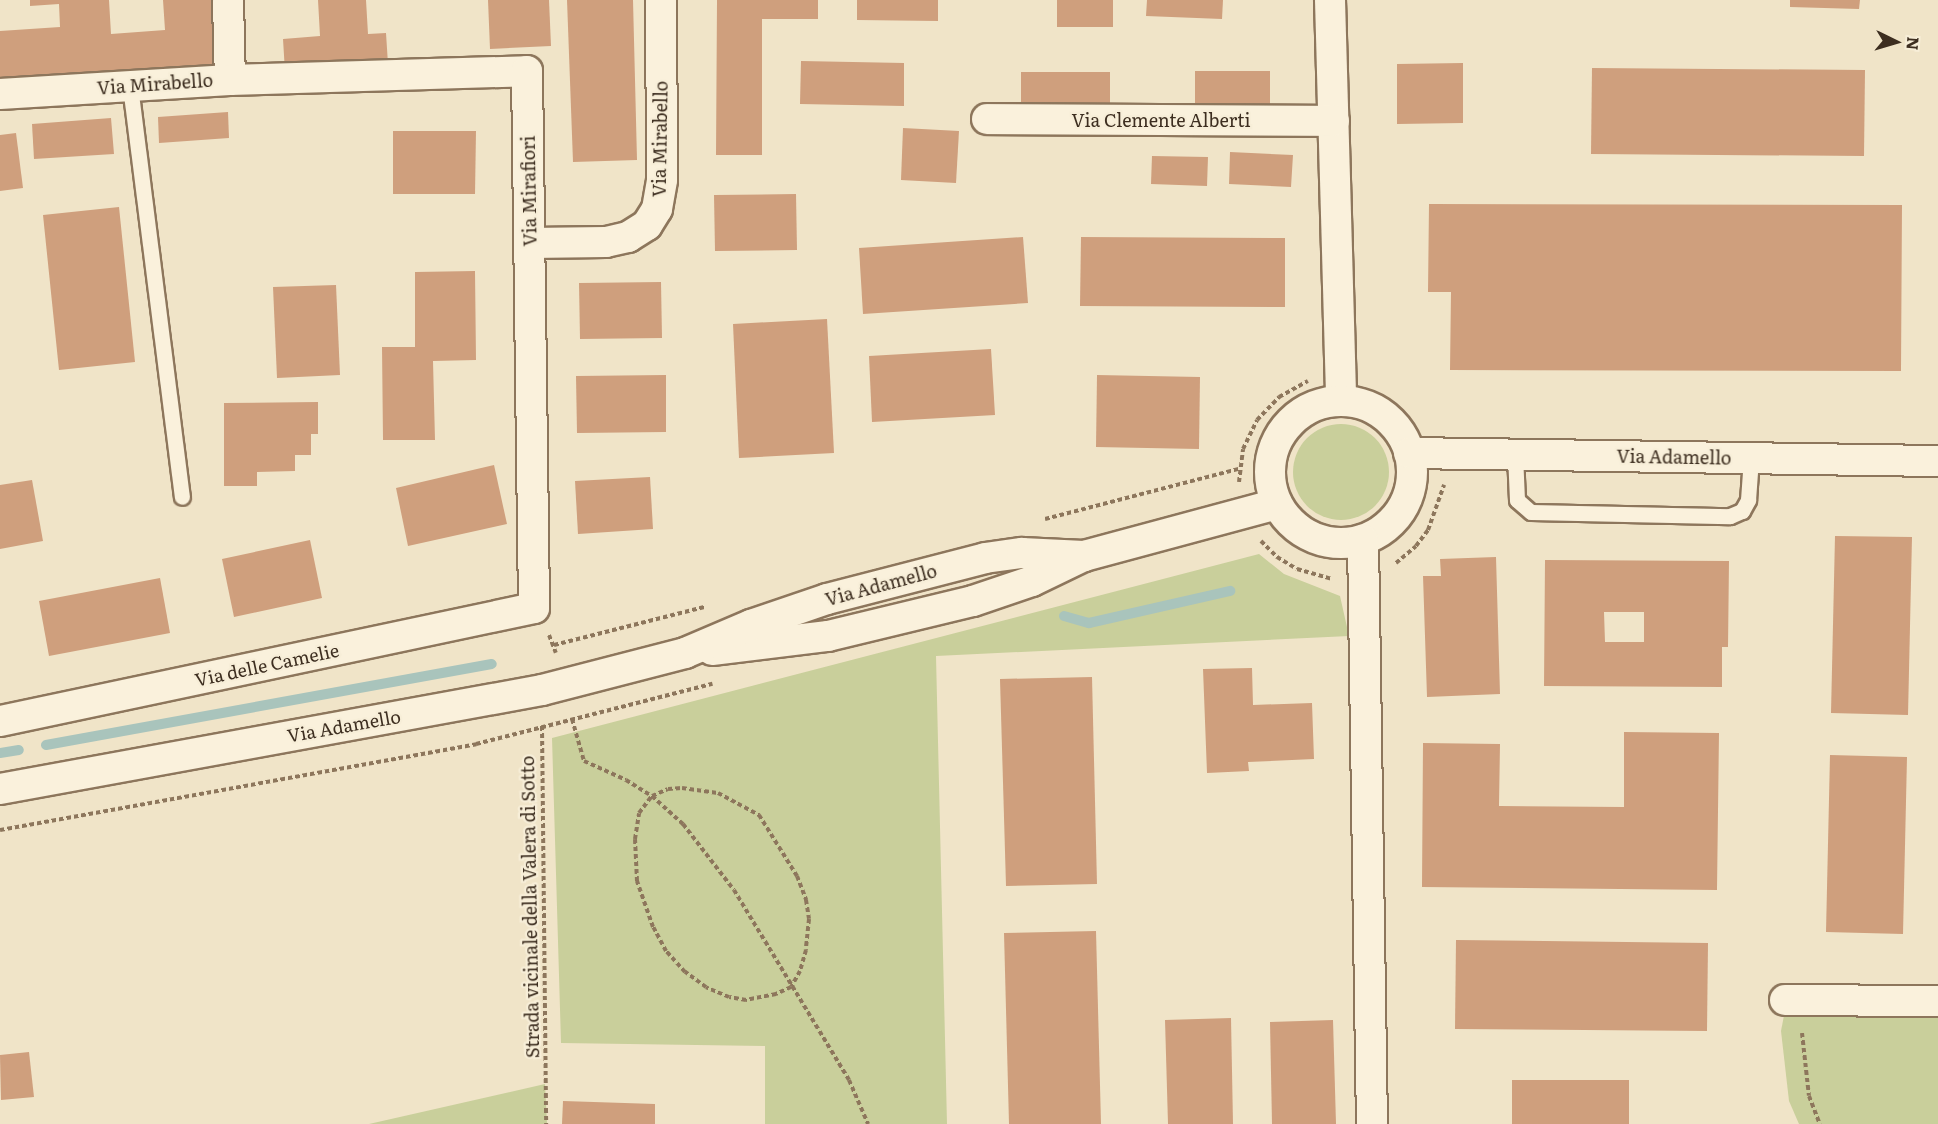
<!DOCTYPE html>
<style>
body{margin:0}
#map{position:relative;width:1938px;height:1124px;overflow:hidden;background:#f0e4c8;font-family:Literata,serif}
div>[style]{position:absolute}
.green>*{inset:0;background:#c9cf9b}
.round{border-radius:50%}
.stream>*{height:10px;margin:-5px;padding:0 5px;transform-origin:5px;border-radius:5px;background:#a9c4bc}
.building>*{inset:0;background:#cf9f7d}
.path>*{height:4px;margin-top:-2px;transform-origin:0;background:repeating-linear-gradient(90deg,#8d765c 0 4.5px,transparent 0 7.5px)}
.roads{filter:drop-shadow(2px 0 #8d765c) drop-shadow(-2px 0 #8d765c) drop-shadow(0 2px #8d765c) drop-shadow(0 -2px #8d765c)}
.lane>*{height:15px;margin:-7.5px;padding:0 7.5px;transform-origin:7.5px;border-radius:7.5px;background:#faf1dc}
.street>*{height:30px;margin:-15px;padding:0 15px;transform-origin:15px;border-radius:15px;background:#faf1dc}
.street>.ring{margin:-15px;padding:0;box-sizing:content-box;background:none;border:30px solid #faf1dc;border-radius:50%}
span{translate:-50% -50%;white-space:nowrap;text-align:center;line-height:1.15;-webkit-text-stroke:4.5px #f7eed8;paint-order:stroke}
.street-label{font-size:18px;color:#3d2e20}
.north{position:absolute;left:1866px;top:12px;width:60px;height:60px;-webkit-text-stroke:4px #f7eed8;paint-order:stroke;rotate:95deg;font-size:16px;font-weight:700;line-height:24px;text-align:center;color:#3d2e20}
.north::after{content:'';display:block;margin:auto;width:21px;height:27px;background:#3d2e20;clip-path:polygon(50% 0,100% 100%,50% 72%,0 100%)}
</style>
<div id="map">
<div class="green">
<i class="round" style="left:1293px;top:424px;width:96px;height:96px"></i>
<i style="clip-path:polygon(1259px 554px,1284px 574px,1340px 596px,1349px 636px,936px 656px,947px 1124px,765px 1124px,765px 1046px,561px 1043px,552px 738px)"></i>
<i style="clip-path:polygon(1787px 1000px,1938px 1002px,1938px 1124px,1799px 1124px,1789px 1101px,1781px 1031px)"></i>
<i style="clip-path:polygon(545px 1084px,547px 1124px,369px 1124px)"></i>
</div>
<div class="stream">
<i style="left:1064px;top:616px;width:26px;rotate:16deg"></i>
<i style="left:1089px;top:623px;width:145px;rotate:-12.8deg"></i>
<i style="left:46px;top:745px;width:453px;rotate:-10.3deg"></i>
<i style="left:0;top:753px;width:19px;rotate:-9deg"></i>
</div>
<div class="building">
<i style="clip-path:polygon(30px 0,109px 0,111px 34px,165px 30px,163px 0,218px 0,223px 70px,0 87px,0 31px,60px 27px,59px 4px,30px 6px)"></i>
<i style="clip-path:polygon(318px 0,366px 0,368px 34px,386px 33px,388px 64px,285px 72px,283px 39px,320px 36px)"></i>
<i style="clip-path:polygon(488px 0,549px 0,551px 46px,490px 49px)"></i>
<i style="clip-path:polygon(567px 0,633px 0,637px 160px,573px 162px)"></i>
<i style="clip-path:polygon(717px 0,818px 0,818px 19px,762px 19px,762px 155px,716px 155px)"></i>
<i style="clip-path:polygon(857px 0,938px 0,938px 21px,857px 20px)"></i>
<i style="clip-path:polygon(1057px 0,1113px 0,1113px 27px,1057px 27px)"></i>
<i style="clip-path:polygon(1147px 0,1223px 0,1222px 19px,1146px 16px)"></i>
<i style="clip-path:polygon(1790px 0,1860px 0,1859px 9px,1790px 7px)"></i>
<i style="clip-path:polygon(801px 61px,904px 63px,904px 106px,800px 104px)"></i>
<i style="clip-path:polygon(1463px 63px,1463px 123px,1397px 124px,1397px 64px)"></i>
<i style="clip-path:polygon(1592px 68px,1865px 70px,1864px 156px,1591px 154px)"></i>
<i style="clip-path:polygon(1195px 71px,1270px 71px,1270px 112px,1195px 112px)"></i>
<i style="clip-path:polygon(1021px 72px,1110px 72px,1110px 106px,1021px 107px)"></i>
<i style="clip-path:polygon(228px 112px,229px 138px,159px 143px,158px 117px)"></i>
<i style="clip-path:polygon(111px 118px,114px 154px,34px 159px,32px 124px)"></i>
<i style="clip-path:polygon(903px 128px,959px 131px,956px 183px,901px 180px)"></i>
<i style="clip-path:polygon(393px 131px,476px 131px,475px 194px,393px 194px)"></i>
<i style="clip-path:polygon(16px 133px,23px 188px,0 191px,0 135px)"></i>
<i style="clip-path:polygon(1230px 152px,1293px 155px,1291px 187px,1229px 184px)"></i>
<i style="clip-path:polygon(1152px 156px,1208px 157px,1207px 186px,1151px 184px)"></i>
<i style="clip-path:polygon(796px 194px,797px 250px,715px 251px,714px 195px)"></i>
<i style="clip-path:polygon(1429px 204px,1902px 205px,1901px 371px,1450px 370px,1451px 292px,1428px 292px)"></i>
<i style="clip-path:polygon(119px 207px,135px 362px,59px 370px,43px 215px)"></i>
<i style="clip-path:polygon(1023px 237px,1028px 303px,863px 314px,859px 248px)"></i>
<i style="clip-path:polygon(1081px 237px,1285px 238px,1285px 307px,1080px 306px)"></i>
<i style="clip-path:polygon(475px 271px,476px 360px,433px 361px,435px 440px,383px 440px,382px 347px,415px 347px,415px 272px)"></i>
<i style="clip-path:polygon(661px 282px,662px 338px,580px 339px,579px 283px)"></i>
<i style="clip-path:polygon(336px 285px,340px 375px,277px 378px,273px 287px)"></i>
<i style="clip-path:polygon(827px 319px,834px 453px,739px 458px,733px 324px)"></i>
<i style="clip-path:polygon(991px 349px,995px 415px,872px 422px,869px 356px)"></i>
<i style="clip-path:polygon(666px 375px,666px 432px,577px 433px,576px 376px)"></i>
<i style="clip-path:polygon(1097px 375px,1200px 377px,1199px 449px,1096px 447px)"></i>
<i style="clip-path:polygon(318px 402px,318px 434px,311px 434px,311px 455px,295px 455px,295px 471px,257px 472px,257px 486px,224px 486px,224px 403px)"></i>
<i style="clip-path:polygon(494px 465px,507px 524px,408px 546px,396px 488px)"></i>
<i style="clip-path:polygon(650px 477px,653px 529px,578px 534px,575px 481px)"></i>
<i style="clip-path:polygon(32px 480px,43px 541px,0 549px,0 485px)"></i>
<i style="clip-path:polygon(1835px 536px,1912px 537px,1908px 715px,1831px 713px)"></i>
<i style="clip-path:polygon(310px 540px,322px 598px,234px 617px,222px 559px)"></i>
<i style="clip-path:polygon(1496px 557px,1500px 694px,1427px 697px,1423px 576px,1441px 576px,1440px 559px)"></i>
<i style="clip-path:polygon(evenodd,1545px 560px,1729px 561px,1728px 647px,1722px 647px,1722px 687px,1544px 686px,1545px 560px,1604px 612px,1644px 612px,1644px 642px,1605px 642px,1604px 612px)"></i>
<i style="clip-path:polygon(160px 578px,170px 633px,49px 656px,39px 601px)"></i>
<i style="clip-path:polygon(1252px 668px,1253px 705px,1312px 703px,1314px 759px,1248px 762px,1249px 771px,1207px 773px,1203px 669px)"></i>
<i style="clip-path:polygon(1092px 677px,1097px 884px,1006px 886px,1000px 679px)"></i>
<i style="clip-path:polygon(1624px 732px,1719px 733px,1717px 890px,1422px 887px,1423px 743px,1500px 744px,1499px 806px,1624px 807px)"></i>
<i style="clip-path:polygon(1830px 755px,1907px 757px,1903px 934px,1826px 932px)"></i>
<i style="clip-path:polygon(1096px 931px,1101px 1124px,1009px 1124px,1004px 933px)"></i>
<i style="clip-path:polygon(1456px 940px,1708px 943px,1707px 1031px,1455px 1029px)"></i>
<i style="clip-path:polygon(1231px 1018px,1233px 1124px,1168px 1124px,1165px 1020px)"></i>
<i style="clip-path:polygon(1333px 1020px,1336px 1124px,1272px 1124px,1270px 1022px)"></i>
<i style="clip-path:polygon(29px 1052px,34px 1097px,1px 1100px,0 1055px)"></i>
<i style="clip-path:polygon(1512px 1080px,1629px 1080px,1629px 1124px,1512px 1124px)"></i>
<i style="clip-path:polygon(563px 1101px,655px 1104px,655px 1124px,562px 1124px)"></i>
</div>
<div class="path">
<i style="left:1239px;top:482px;width:33px;rotate:-83deg"></i>
<i style="left:1243px;top:449px;width:32px;rotate:-64deg"></i>
<i style="left:1257px;top:420px;width:32px;rotate:-46deg"></i>
<i style="left:1279px;top:397px;width:33px;rotate:-29deg"></i>
<i style="left:1045px;top:519px;width:200px;rotate:-14.5deg"></i>
<i style="left:1261px;top:541px;width:23px;rotate:45deg"></i>
<i style="left:1277px;top:557px;width:23px;rotate:31deg"></i>
<i style="left:1297px;top:569px;width:36px;rotate:16deg"></i>
<i style="left:1396px;top:563px;width:26px;rotate:-40deg"></i>
<i style="left:1416px;top:546px;width:20px;rotate:-53deg"></i>
<i style="left:1428px;top:530px;width:48px;rotate:-70.4deg"></i>
<i style="left:549px;top:635px;width:19px;rotate:69deg"></i>
<i style="left:554px;top:645px;width:155px;rotate:-14.2deg"></i>
<i style="left:572px;top:719px;width:44px;rotate:74.1deg"></i>
<i style="left:584px;top:761px;width:46px;rotate:24.3deg"></i>
<i style="left:626px;top:780px;width:31px;rotate:32deg"></i>
<i style="left:652px;top:796px;width:42px;rotate:42.1deg"></i>
<i style="left:683px;top:824px;width:83px;rotate:52.3deg"></i>
<i style="left:734px;top:890px;width:222px;rotate:58.8deg"></i>
<i style="left:849px;top:1080px;width:48px;rotate:66.6deg"></i>
<i style="left:542px;top:726px;width:398px;rotate:89.4deg"></i>
<i style="left:682px;top:788px;width:36px;rotate:8deg"></i>
<i style="left:718px;top:793px;width:47px;rotate:28.2deg"></i>
<i style="left:759px;top:815px;width:72px;rotate:58.1deg"></i>
<i style="left:797px;top:876px;width:26px;rotate:69deg"></i>
<i style="left:806px;top:900px;width:19px;rotate:81deg"></i>
<i style="left:809px;top:919px;width:31px;rotate:96deg"></i>
<i style="left:806px;top:950px;width:22px;rotate:106deg"></i>
<i style="left:800px;top:971px;width:18px;rotate:119deg"></i>
<i style="left:791px;top:987px;width:17px;rotate:155deg"></i>
<i style="left:776px;top:994px;width:31px;rotate:169deg"></i>
<i style="left:746px;top:1000px;width:17px;rotate:-170deg"></i>
<i style="left:729px;top:997px;width:25px;rotate:-157deg"></i>
<i style="left:706px;top:987px;width:26px;rotate:-144deg"></i>
<i style="left:685px;top:972px;width:28px;rotate:-132deg"></i>
<i style="left:666px;top:951px;width:27px;rotate:-118deg"></i>
<i style="left:653px;top:927px;width:49px;rotate:-109.2deg"></i>
<i style="left:637px;top:881px;width:42px;rotate:-92.7deg"></i>
<i style="left:635px;top:839px;width:26px;rotate:-81deg"></i>
<i style="left:639px;top:813px;width:21px;rotate:-53deg"></i>
<i style="left:652px;top:796px;width:17px;rotate:-24deg"></i>
<i style="left:668px;top:789px;width:14px;rotate:-4deg"></i>
<i style="left:0;top:830px;width:484px;rotate:-10.2deg"></i>
<i style="left:476px;top:744px;width:244px;rotate:-14.3deg"></i>
<i style="left:1802px;top:1033px;width:63px;rotate:83.7deg"></i>
<i style="left:1809px;top:1096px;width:30px;rotate:69deg"></i>
</div>
<div class="roads">
<div class="lane">
<i style="left:130px;top:86px;width:414px;rotate:82.8deg"></i>
<i style="left:1515px;top:454px;width:46px;rotate:87.5deg"></i>
<i style="left:1517px;top:500px;width:18px;rotate:41deg"></i>
<i style="left:1531px;top:512px;width:199px;rotate:1.2deg"></i>
<i style="left:1730px;top:516px;width:13px;rotate:-23deg"></i>
<i style="left:1742px;top:511px;width:13px;rotate:-61deg"></i>
<i style="left:1748px;top:500px;width:42px;rotate:-85.9deg"></i>
</div>
<div class="street">
<i style="left:228px;top:0;width:80px;rotate:88.6deg"></i>
<i style="left:1330px;top:0;width:400px;rotate:88.4deg"></i>
<i style="left:0;top:94px;width:230px;rotate:-3.5deg"></i>
<i style="left:230px;top:80px;width:297px;rotate:-1.7deg"></i>
<i style="left:527px;top:71px;width:537px;rotate:89.25deg"></i>
<i style="left:534px;top:608px;width:546px;rotate:168.05deg"></i>
<i style="left:987px;top:119px;width:347px;rotate:0.3deg"></i>
<i style="left:530px;top:243px;width:76px;rotate:-0.8deg"></i>
<i style="left:606px;top:242px;width:23px;rotate:-13deg"></i>
<i style="left:628px;top:237px;width:22px;rotate:-32deg"></i>
<i style="left:647px;top:225px;width:19px;rotate:-58deg"></i>
<i style="left:657px;top:209px;width:29px;rotate:-80deg"></i>
<i style="left:662px;top:180px;width:180px;rotate:-90.3deg"></i>
<i class="ring" style="left:1270px;top:401px;width:112px;height:112px"></i>
<i style="left:1409px;top:453px;width:529px;rotate:0.87deg"></i>
<i style="left:1363px;top:540px;width:584px;rotate:89.12deg"></i>
<i style="left:712px;top:650px;width:117px;rotate:-6.9deg"></i>
<i style="left:828px;top:636px;width:149px;rotate:-13.6deg"></i>
<i style="left:973px;top:601px;width:62px;rotate:-18.7deg"></i>
<i style="left:1032px;top:581px;width:58px;rotate:-25.7deg"></i>
<i style="left:1084px;top:556px;width:200px;rotate:-15.1deg"></i>
<i style="left:0;top:789px;width:551px;rotate:-10.35deg"></i>
<i style="left:542px;top:690px;width:148px;rotate:-14.5deg"></i>
<i style="left:685px;top:653px;width:72px;rotate:-23deg"></i>
<i style="left:751px;top:625px;width:80px;rotate:-18.9deg"></i>
<i style="left:827px;top:599px;width:163px;rotate:-14.5deg"></i>
<i style="left:985px;top:558px;width:37px;rotate:-8deg"></i>
<i style="left:1022px;top:553px;width:62px;rotate:2.8deg"></i>
<i style="left:1785px;top:1000px;width:153px;rotate:0.4deg"></i>
</div>
</div>
<div class="street-label">
<span style="left:155px;top:84px;rotate:-4deg">Via Mirabello</span>
<span style="left:1161px;top:120px">Via Clemente Alberti</span>
<span style="left:660px;top:139px;rotate:-89deg">Via Mirabello</span>
<span style="left:529px;top:191px;rotate:-91deg">Via Mirafiori</span>
<span style="left:1674px;top:457px;rotate:1deg">Via Adamello</span>
<span style="left:881px;top:585px;rotate:-15deg">Via Adamello</span>
<span style="left:267px;top:665px;rotate:-12deg">Via delle Camelie</span>
<span style="left:344px;top:726px;rotate:-10deg">Via Adamello</span>
<span style="left:530px;top:907px;rotate:-91deg">Strada vicinale della Valera di Sotto</span>
</div>
<div class="north">N</div>
</div>
